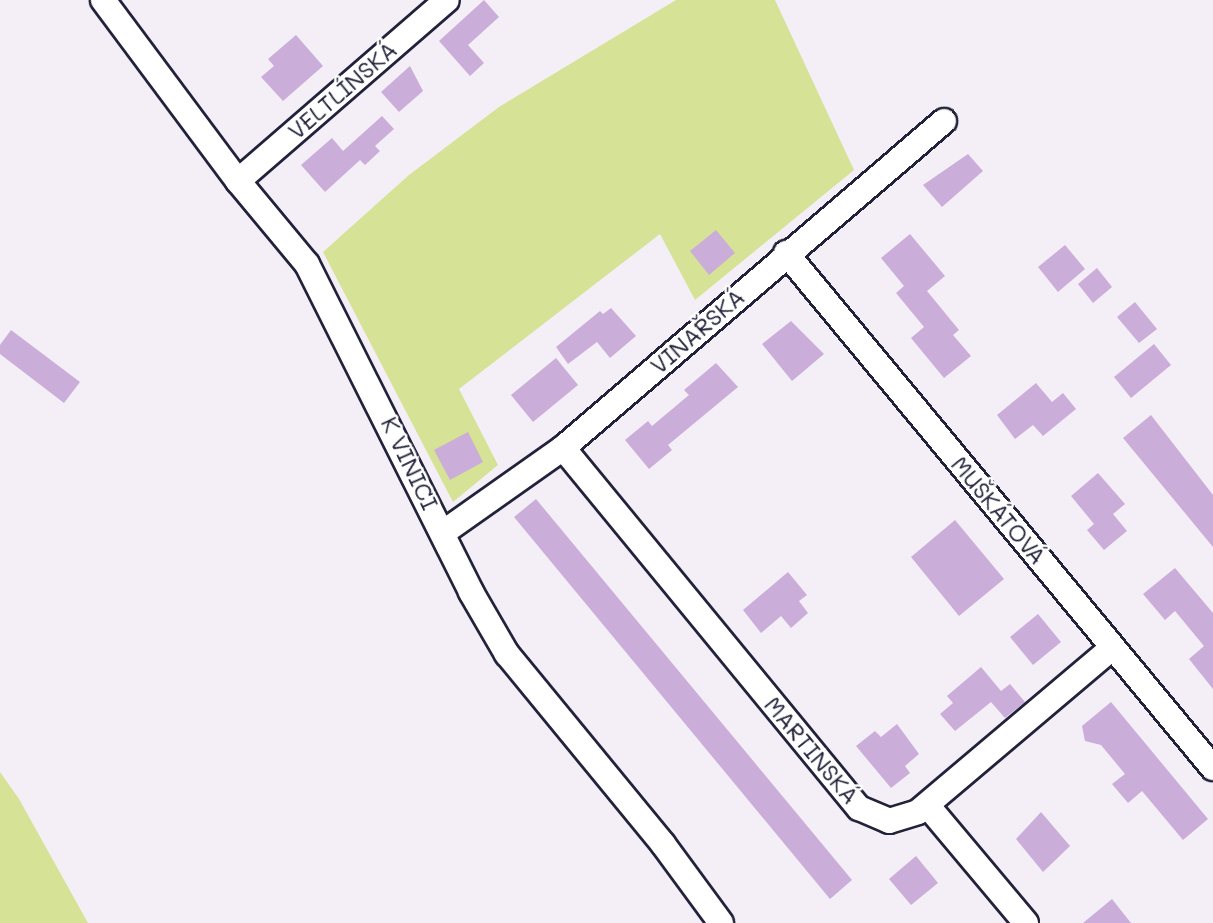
<!DOCTYPE html>
<meta charset="utf-8">
<style>
body{margin:0}
#map{position:relative;width:1213px;height:923px;overflow:hidden;background:#f4eff7;font-family:Mali,sans-serif}
div>[style]{position:absolute}
.green>*{inset:0;background:#d6e295}
.building>*{inset:0;background:#caadd9}
.roads{filter:drop-shadow(2px 0 #22223b) drop-shadow(-2px 0 #22223b) drop-shadow(0 2px #22223b) drop-shadow(0 -2px #22223b)}
.street>*{height:24px;margin:-12px;padding:0 12px;transform-origin:12px;border-radius:12px;background:#fff}
span{translate:-50% -50%;white-space:nowrap;text-align:center;line-height:1.15;-webkit-text-stroke:5px #fff;paint-order:stroke}
.street-label{font-size:23px;color:#22223b}
</style>
<div id="map">
<div class="green">
<i style="clip-path:polygon(676px 0,775px 0,854px 170px,695px 300px,660px 234px,459px 389px,498px 465px,453px 502px,323px 252px,409px 175px,499px 107px)"></i>
<i style="clip-path:polygon(0 772px,19px 799px,88px 923px,0 923px)"></i>
</div>
<div class="building">
<i style="clip-path:polygon(484px 0,499px 17px,468px 45px,484px 63px,470px 76px,439px 41px)"></i>
<i style="clip-path:polygon(296px 35px,323px 66px,283px 101px,261px 77px,274px 66px,268px 59px)"></i>
<i style="clip-path:polygon(410px 66px,423px 91px,399px 112px,381px 92px)"></i>
<i style="clip-path:polygon(382px 116px,394px 129px,375px 146px,380px 151px,365px 165px,360px 160px,325px 192px,301px 165px,332px 138px,343px 151px)"></i>
<i style="clip-path:polygon(968px 154px,983px 171px,942px 207px,923px 185px)"></i>
<i style="clip-path:polygon(716px 230px,735px 253px,709px 275px,690px 251px)"></i>
<i style="clip-path:polygon(910px 234px,945px 276px,927px 291px,959px 330px,953px 335px,971px 356px,944px 378px,911px 338px,924px 327px,896px 293px,904px 286px,881px 258px)"></i>
<i style="clip-path:polygon(1065px 245px,1085px 269px,1058px 292px,1038px 267px)"></i>
<i style="clip-path:polygon(1097px 268px,1112px 287px,1093px 303px,1078px 284px)"></i>
<i style="clip-path:polygon(1135px 302px,1157px 329px,1139px 343px,1117px 317px)"></i>
<i style="clip-path:polygon(611px 308px,636px 336px,610px 358px,597px 342px,568px 364px,556px 347px,600px 311px,603px 314px)"></i>
<i style="clip-path:polygon(791px 321px,824px 354px,792px 381px,762px 344px)"></i>
<i style="clip-path:polygon(11px 330px,80px 382px,64px 403px,0 354px,0 345px)"></i>
<i style="clip-path:polygon(1154px 344px,1171px 365px,1131px 398px,1114px 377px)"></i>
<i style="clip-path:polygon(556px 358px,578px 385px,533px 422px,511px 395px)"></i>
<i style="clip-path:polygon(716px 363px,738px 387px,668px 445px,672px 450px,649px 469px,625px 440px,648px 421px,652px 426px,689px 395px,684px 390px)"></i>
<i style="clip-path:polygon(1036px 383px,1052px 402px,1063px 393px,1076px 409px,1043px 436px,1033px 425px,1015px 439px,997px 415px)"></i>
<i style="clip-path:polygon(1151px 415px,1213px 495px,1213px 547px,1123px 438px)"></i>
<i style="clip-path:polygon(468px 432px,483px 462px,450px 480px,434px 450px)"></i>
<i style="clip-path:polygon(1098px 473px,1125px 504px,1113px 514px,1127px 531px,1104px 550px,1087px 530px,1094px 524px,1071px 496px)"></i>
<i style="clip-path:polygon(536px 499px,852px 880px,830px 899px,514px 517px)"></i>
<i style="clip-path:polygon(955px 520px,1004px 579px,959px 616px,911px 557px)"></i>
<i style="clip-path:polygon(1175px 568px,1213px 613px,1213px 689px,1189px 659px,1204px 646px,1175px 611px,1165px 620px,1143px 594px)"></i>
<i style="clip-path:polygon(788px 572px,807px 595px,799px 601px,808px 613px,791px 628px,781px 616px,761px 633px,743px 610px)"></i>
<i style="clip-path:polygon(1038px 614px,1061px 642px,1033px 665px,1010px 637px)"></i>
<i style="clip-path:polygon(981px 667px,1001px 691px,1010px 684px,1025px 702px,1005px 718px,991px 702px,955px 731px,940px 714px,953px 703px,947px 696px)"></i>
<i style="clip-path:polygon(1111px 702px,1208px 819px,1183px 840px,1142px 791px,1128px 803px,1112px 784px,1125px 774px,1101px 745px,1085px 741px,1082px 726px)"></i>
<i style="clip-path:polygon(897px 724px,919px 754px,905px 766px,910px 773px,891px 788px,856px 746px,875px 731px,881px 737px)"></i>
<i style="clip-path:polygon(1041px 812px,1070px 846px,1043px 872px,1016px 839px)"></i>
<i style="clip-path:polygon(916px 856px,938px 883px,911px 905px,889px 879px)"></i>
<i style="clip-path:polygon(1112px 899px,1131px 923px,1083px 923px)"></i>
</div>
<div class="roads">
<div class="street">
<i style="left:103px;top:0;width:226px;rotate:53.3deg"></i>
<i style="left:238px;top:181px;width:108px;rotate:50.3deg"></i>
<i style="left:307px;top:264px;width:367px;rotate:63.4deg"></i>
<i style="left:471px;top:592px;width:72px;rotate:59.9deg"></i>
<i style="left:507px;top:654px;width:246px;rotate:50.6deg"></i>
<i style="left:663px;top:844px;width:98px;rotate:53.7deg"></i>
<i style="left:238px;top:181px;width:276px;rotate:-40.9deg"></i>
<i style="left:786px;top:253px;width:669px;rotate:50.34deg"></i>
<i style="left:563px;top:448px;width:466px;rotate:50.6deg"></i>
<i style="left:859px;top:808px;width:33px;rotate:23deg"></i>
<i style="left:889px;top:821px;width:30px;rotate:-17deg"></i>
<i style="left:918px;top:812px;width:255px;rotate:-40.2deg"></i>
<i style="left:444px;top:532px;width:146px;rotate:-35.2deg"></i>
<i style="left:563px;top:448px;width:502px;rotate:-40.64deg"></i>
<i style="left:927px;top:805px;width:154px;rotate:50deg"></i>
</div>
</div>
<div class="street-label">
<span style="left:342px;top:90px;rotate:-41deg">VELTLÍNSKÁ</span>
<span style="left:697px;top:331px;rotate:-41deg">VINAŘSKÁ</span>
<span style="left:410px;top:463px;rotate:64deg">K VINICI</span>
<span style="left:999px;top:510px;rotate:50deg">MUŠKÁTOVÁ</span>
<span style="left:812px;top:750px;rotate:50deg">MARTINSKÁ</span>
</div>
</div>
